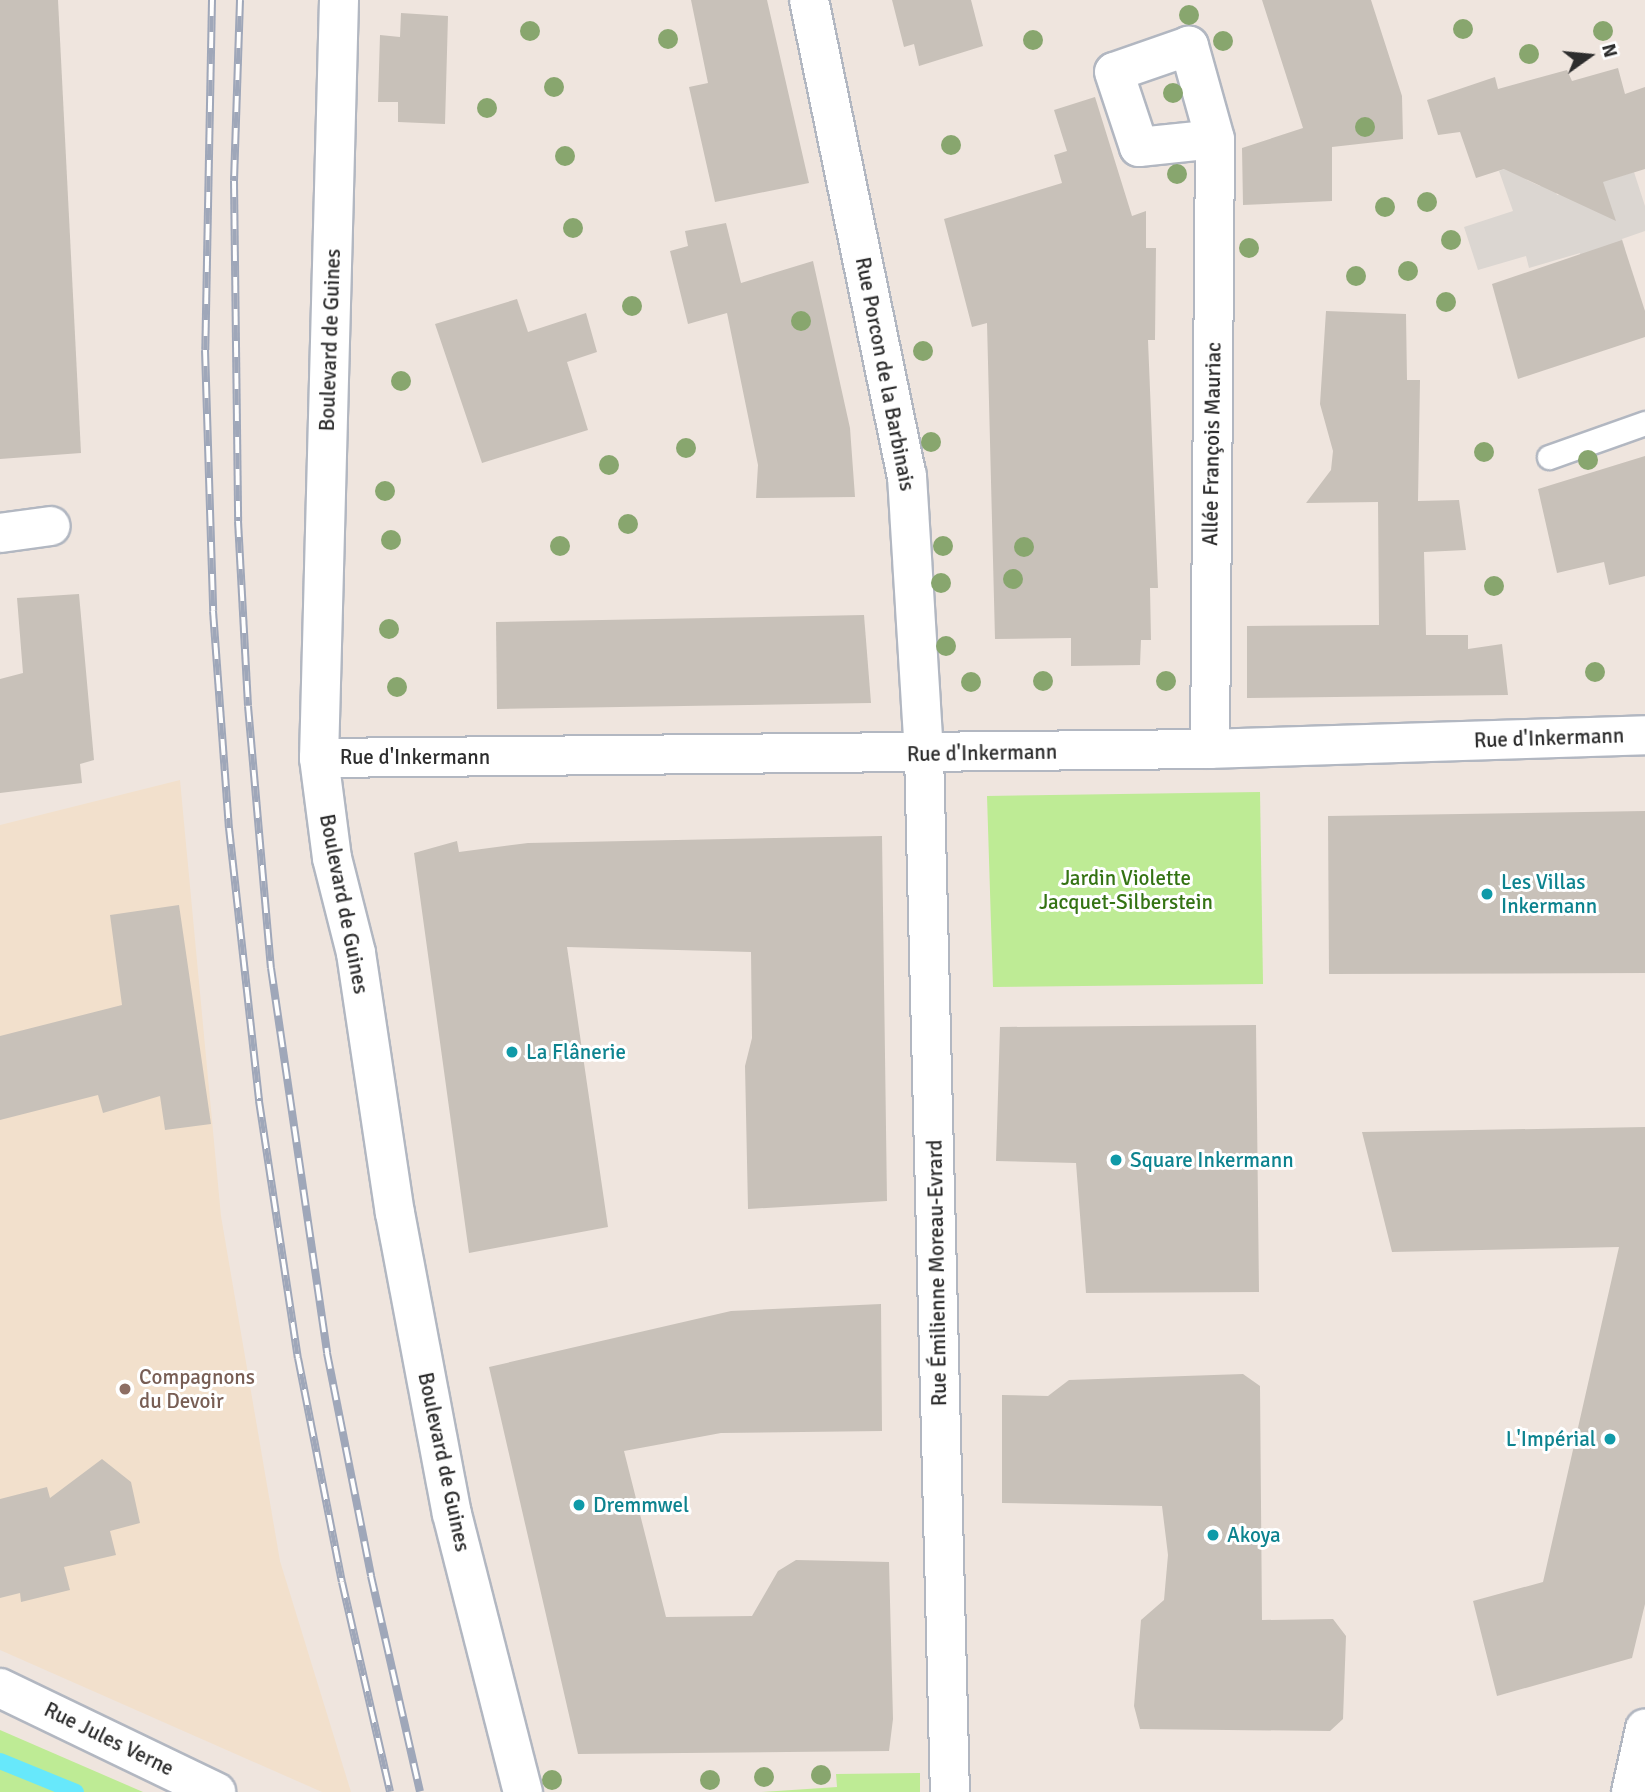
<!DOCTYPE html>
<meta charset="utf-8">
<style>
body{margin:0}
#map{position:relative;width:1645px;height:1792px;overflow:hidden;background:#efe5de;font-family:Signika,sans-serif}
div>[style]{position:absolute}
.education>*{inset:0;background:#f2e0cc}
.green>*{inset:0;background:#beeb95}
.plaza>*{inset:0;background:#dbd6d1}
.stream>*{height:16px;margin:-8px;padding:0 8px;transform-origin:8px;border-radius:8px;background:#67e8fb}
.building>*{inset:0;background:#c8c1b9}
.roads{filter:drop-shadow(2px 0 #b2b7c1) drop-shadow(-2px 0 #b2b7c1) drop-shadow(0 2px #b2b7c1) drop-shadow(0 -2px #b2b7c1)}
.service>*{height:23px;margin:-11.5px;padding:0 11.5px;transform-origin:11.5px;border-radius:11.5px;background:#fff}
.minor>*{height:38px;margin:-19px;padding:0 19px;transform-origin:19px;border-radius:19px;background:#fff}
.tertiary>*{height:38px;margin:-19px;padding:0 19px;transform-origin:19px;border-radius:19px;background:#fff}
.rail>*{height:8px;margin-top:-4px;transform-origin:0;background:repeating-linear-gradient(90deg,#fff 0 16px,#9fa7b9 0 32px);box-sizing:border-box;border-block:2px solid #9fa7b9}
.trees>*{width:20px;height:20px;margin:-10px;border-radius:50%;background:#88a66e}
.dots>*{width:19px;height:19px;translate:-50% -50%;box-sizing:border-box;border:4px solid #fff;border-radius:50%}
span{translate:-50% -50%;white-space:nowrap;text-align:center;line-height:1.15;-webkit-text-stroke:6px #fff;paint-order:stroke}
.street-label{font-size:21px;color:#2d2d2d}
.park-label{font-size:21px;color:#347313}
.culture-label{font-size:21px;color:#0d838f}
.left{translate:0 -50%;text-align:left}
.right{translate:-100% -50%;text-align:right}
.education-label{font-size:21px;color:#785e54}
.north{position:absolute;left:1554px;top:21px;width:70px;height:70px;-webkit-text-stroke:5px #fff;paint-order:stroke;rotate:75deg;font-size:19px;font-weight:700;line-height:28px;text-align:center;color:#2d2d2d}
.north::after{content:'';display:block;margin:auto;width:24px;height:32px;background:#2d2d2d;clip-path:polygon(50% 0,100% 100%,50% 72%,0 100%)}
</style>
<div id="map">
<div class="education">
<i style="clip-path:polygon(180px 780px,221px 1216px,280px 1561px,351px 1792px,322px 1792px,0 1650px,0 825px)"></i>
</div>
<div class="green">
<i style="clip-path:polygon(1260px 792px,1263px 984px,993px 987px,987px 796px)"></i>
<i style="clip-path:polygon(0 1730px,143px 1792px,0 1792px)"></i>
<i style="clip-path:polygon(920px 1773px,920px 1792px,762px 1792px,837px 1787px,836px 1774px)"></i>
</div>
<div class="plaza">
<i style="clip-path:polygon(1521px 163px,1527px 180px,1540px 186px,1553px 182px,1557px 195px,1634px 172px,1645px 206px,1645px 231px,1622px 239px,1625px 249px,1582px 264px,1580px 253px,1529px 268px,1526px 256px,1478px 270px,1464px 227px,1513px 211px,1499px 171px)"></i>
</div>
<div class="stream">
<i style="left:0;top:1761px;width:82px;rotate:22.2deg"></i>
</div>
<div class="building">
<i style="clip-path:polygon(0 0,58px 0,81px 453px,0 459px)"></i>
<i style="clip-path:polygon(691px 0,767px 0,809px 183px,715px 202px,689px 87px,708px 83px)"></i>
<i style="clip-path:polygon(892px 0,971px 0,983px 46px,919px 66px,914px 44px,904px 47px)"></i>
<i style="clip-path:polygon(1262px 0,1371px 0,1402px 96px,1403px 139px,1332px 147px,1332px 201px,1243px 205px,1242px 148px,1303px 128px)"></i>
<i style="clip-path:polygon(401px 13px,448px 16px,445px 124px,398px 122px,398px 102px,378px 102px,380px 35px,400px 37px)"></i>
<i style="clip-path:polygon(1618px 68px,1625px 94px,1645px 87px,1645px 169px,1603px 182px,1616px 221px,1504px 169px,1476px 178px,1460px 132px,1438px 135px,1427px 100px,1495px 77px,1498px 89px,1567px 70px,1572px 81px)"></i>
<i style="clip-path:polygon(1095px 97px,1132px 216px,1146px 211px,1146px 248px,1156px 248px,1155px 340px,1148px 340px,1158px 588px,1150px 588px,1151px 640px,1141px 640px,1140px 665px,1071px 666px,1071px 638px,995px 639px,987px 323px,972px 327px,944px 219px,1062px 183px,1054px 155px,1067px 151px,1054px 110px)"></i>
<i style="clip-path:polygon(726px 223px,741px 283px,813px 261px,850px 428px,855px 497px,756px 498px,758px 465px,727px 313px,688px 324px,670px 251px,688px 246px,685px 231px)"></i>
<i style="clip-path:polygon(1622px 240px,1645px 311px,1645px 337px,1518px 379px,1492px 284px)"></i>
<i style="clip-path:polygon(517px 299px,528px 332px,586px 313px,597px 352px,567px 362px,588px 430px,482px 463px,435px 324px)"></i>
<i style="clip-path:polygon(1326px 311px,1406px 314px,1407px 380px,1420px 380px,1418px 501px,1459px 500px,1466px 550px,1424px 552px,1426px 635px,1468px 635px,1468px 649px,1502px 644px,1508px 695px,1247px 698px,1247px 626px,1379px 625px,1378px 502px,1306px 503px,1331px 470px,1333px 451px,1320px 404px)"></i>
<i style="clip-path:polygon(1645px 456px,1645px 576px,1609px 585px,1604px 562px,1557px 573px,1538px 489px)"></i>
<i style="clip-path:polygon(79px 594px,94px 760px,80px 764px,82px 783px,0 793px,0 679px,23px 673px,17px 598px)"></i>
<i style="clip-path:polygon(864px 615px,871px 703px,497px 709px,496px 622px)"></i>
<i style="clip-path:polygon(1645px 811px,1645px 973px,1329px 974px,1328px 816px)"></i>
<i style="clip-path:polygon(882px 836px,887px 1201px,748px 1209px,745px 1066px,752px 1038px,751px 952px,567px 947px,608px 1227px,469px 1253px,414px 853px,457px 841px,459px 852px,528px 843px)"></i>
<i style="clip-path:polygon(179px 905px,211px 1124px,165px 1130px,160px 1096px,103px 1113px,98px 1095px,0 1120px,0 1036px,122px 1005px,110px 915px)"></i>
<i style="clip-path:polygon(1256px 1025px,1259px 1292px,1086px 1293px,1076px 1163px,996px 1161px,1000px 1027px)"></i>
<i style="clip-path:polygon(1645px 1127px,1645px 1604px,1632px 1658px,1497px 1696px,1473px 1601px,1543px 1582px,1619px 1247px,1392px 1252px,1362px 1132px)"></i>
<i style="clip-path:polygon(881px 1304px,882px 1431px,721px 1433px,624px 1451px,666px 1617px,752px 1616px,778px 1571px,796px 1560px,889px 1562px,893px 1719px,889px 1751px,578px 1754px,489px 1367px,731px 1311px)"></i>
<i style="clip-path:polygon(1243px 1374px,1260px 1386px,1262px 1620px,1333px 1619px,1346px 1636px,1343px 1719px,1330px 1731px,1140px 1729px,1134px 1706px,1141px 1620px,1164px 1600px,1168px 1555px,1162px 1506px,1002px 1503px,1002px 1395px,1048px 1396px,1069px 1380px)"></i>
<i style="clip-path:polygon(102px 1459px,131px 1482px,140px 1523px,110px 1531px,116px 1555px,64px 1567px,70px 1590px,21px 1602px,20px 1593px,0 1598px,0 1499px,47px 1487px,50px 1498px)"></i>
</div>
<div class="roads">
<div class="service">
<i style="left:1549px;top:457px;width:102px;rotate:-19.5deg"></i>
</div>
<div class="minor">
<i style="left:809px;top:0;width:486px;rotate:78.4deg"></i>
<i style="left:907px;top:476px;width:279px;rotate:86.5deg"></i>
<i style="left:924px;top:754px;width:1038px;rotate:88.57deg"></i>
<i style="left:0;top:533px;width:51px;rotate:-7.8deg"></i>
<i style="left:1210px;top:749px;width:610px;rotate:-89.53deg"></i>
<i style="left:1215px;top:139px;width:97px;rotate:-105.6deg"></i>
<i style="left:1189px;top:46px;width:79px;rotate:160.9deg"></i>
<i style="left:1114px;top:72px;width:79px;rotate:71.6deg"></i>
<i style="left:1139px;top:147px;width:76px;rotate:-6deg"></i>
<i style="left:319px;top:758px;width:891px;rotate:-0.58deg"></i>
<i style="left:1210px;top:749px;width:435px;rotate:-1.8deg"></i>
<i style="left:0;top:1688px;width:240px;rotate:25.7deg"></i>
<i style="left:1631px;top:1792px;width:65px;rotate:-77.5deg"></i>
</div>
<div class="tertiary">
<i style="left:339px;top:0;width:758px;rotate:91.51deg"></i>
<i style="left:319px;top:758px;width:101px;rotate:82.6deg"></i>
<i style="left:332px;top:858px;width:98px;rotate:75.8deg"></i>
<i style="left:356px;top:953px;width:263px;rotate:81.5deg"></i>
<i style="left:395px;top:1213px;width:306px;rotate:79.3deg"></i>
<i style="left:452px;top:1514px;width:287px;rotate:75.7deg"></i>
</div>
</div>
<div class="rail">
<i style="left:212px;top:0;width:350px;rotate:91.1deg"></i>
<i style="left:205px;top:350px;width:261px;rotate:88.2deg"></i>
<i style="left:213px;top:611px;width:218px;rotate:85.8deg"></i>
<i style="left:229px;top:828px;width:275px;rotate:83.7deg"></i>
<i style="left:259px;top:1101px;width:260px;rotate:81.4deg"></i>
<i style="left:298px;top:1358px;width:228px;rotate:78.9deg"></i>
<i style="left:342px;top:1582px;width:215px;rotate:77.1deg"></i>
<i style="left:240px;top:0;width:181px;rotate:91.9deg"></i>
<i style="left:234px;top:181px;width:340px;rotate:89.3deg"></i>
<i style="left:238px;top:521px;width:185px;rotate:86.9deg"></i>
<i style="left:248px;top:706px;width:263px;rotate:85deg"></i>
<i style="left:271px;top:968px;width:389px;rotate:81.7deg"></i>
<i style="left:327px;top:1353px;width:227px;rotate:78.8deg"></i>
<i style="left:371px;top:1576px;width:221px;rotate:77.2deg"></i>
</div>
<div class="trees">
<i style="left:1189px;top:15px"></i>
<i style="left:1463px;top:29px"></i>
<i style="left:530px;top:31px"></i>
<i style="left:1603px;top:31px"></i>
<i style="left:668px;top:39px"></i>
<i style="left:1033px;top:40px"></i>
<i style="left:1223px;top:41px"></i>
<i style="left:1529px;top:54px"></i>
<i style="left:554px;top:87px"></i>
<i style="left:1173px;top:93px"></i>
<i style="left:487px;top:108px"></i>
<i style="left:1365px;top:127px"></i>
<i style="left:951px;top:145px"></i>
<i style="left:565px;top:156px"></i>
<i style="left:1177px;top:174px"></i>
<i style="left:1427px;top:202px"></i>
<i style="left:1385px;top:207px"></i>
<i style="left:573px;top:228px"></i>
<i style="left:1451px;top:240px"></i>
<i style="left:1249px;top:248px"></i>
<i style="left:1408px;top:271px"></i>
<i style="left:1356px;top:276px"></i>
<i style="left:1446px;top:302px"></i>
<i style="left:632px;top:306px"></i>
<i style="left:801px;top:321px"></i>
<i style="left:923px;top:351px"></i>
<i style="left:401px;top:381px"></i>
<i style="left:931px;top:442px"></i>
<i style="left:686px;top:448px"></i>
<i style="left:1484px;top:452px"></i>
<i style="left:1588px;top:460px"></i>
<i style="left:609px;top:465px"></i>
<i style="left:385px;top:491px"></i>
<i style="left:628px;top:524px"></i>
<i style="left:391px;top:540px"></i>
<i style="left:560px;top:546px"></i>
<i style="left:943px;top:546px"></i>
<i style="left:1024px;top:547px"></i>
<i style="left:1013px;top:579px"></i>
<i style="left:941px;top:583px"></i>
<i style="left:1494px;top:586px"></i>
<i style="left:389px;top:629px"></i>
<i style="left:946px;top:646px"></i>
<i style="left:1595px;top:672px"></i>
<i style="left:1043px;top:681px"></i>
<i style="left:1166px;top:681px"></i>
<i style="left:971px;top:682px"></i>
<i style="left:397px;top:687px"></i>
<i style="left:821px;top:1775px"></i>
<i style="left:764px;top:1777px"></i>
<i style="left:552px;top:1780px"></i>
<i style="left:710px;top:1780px"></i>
</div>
<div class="dots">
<i style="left:1487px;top:894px;background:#0f9aa8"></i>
<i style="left:512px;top:1052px;background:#0f9aa8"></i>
<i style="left:1116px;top:1160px;background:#0f9aa8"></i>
<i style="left:125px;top:1389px;background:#8d6e63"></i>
<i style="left:1610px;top:1439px;background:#0f9aa8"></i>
<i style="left:579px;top:1505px;background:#0f9aa8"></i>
<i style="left:1213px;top:1535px;background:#0f9aa8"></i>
</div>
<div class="street-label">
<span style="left:330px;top:340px;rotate:-88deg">Boulevard de Guines</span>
<span style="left:885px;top:374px;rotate:79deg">Rue Porcon de la Barbinais</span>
<span style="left:1212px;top:444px;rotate:-89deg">Allée François Mauriac</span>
<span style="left:1549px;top:738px;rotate:-2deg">Rue d'Inkermann</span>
<span style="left:982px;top:753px;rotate:-1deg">Rue d'Inkermann</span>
<span style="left:415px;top:757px">Rue d'Inkermann</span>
<span style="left:344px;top:904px;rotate:79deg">Boulevard de Guines</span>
<span style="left:937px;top:1273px;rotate:-91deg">Rue Émilienne Moreau-Evrard</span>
<span style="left:444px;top:1462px;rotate:78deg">Boulevard de Guines</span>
<span style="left:109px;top:1739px;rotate:26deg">Rue Jules Verne</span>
</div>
<div class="park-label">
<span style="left:1126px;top:890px">Jardin Violette<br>Jacquet-Silberstein</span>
</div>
<div class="culture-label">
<span class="left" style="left:1501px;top:894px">Les Villas<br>Inkermann</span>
<span class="left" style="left:526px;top:1052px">La Flânerie</span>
<span class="left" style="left:1130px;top:1160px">Square Inkermann</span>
<span class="right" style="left:1596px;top:1439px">L'Impérial</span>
<span class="left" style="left:593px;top:1505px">Dremmwel</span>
<span class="left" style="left:1227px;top:1535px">Akoya</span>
</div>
<div class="education-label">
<span class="left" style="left:139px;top:1389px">Compagnons<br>du Devoir</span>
</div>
<div class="north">N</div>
</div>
